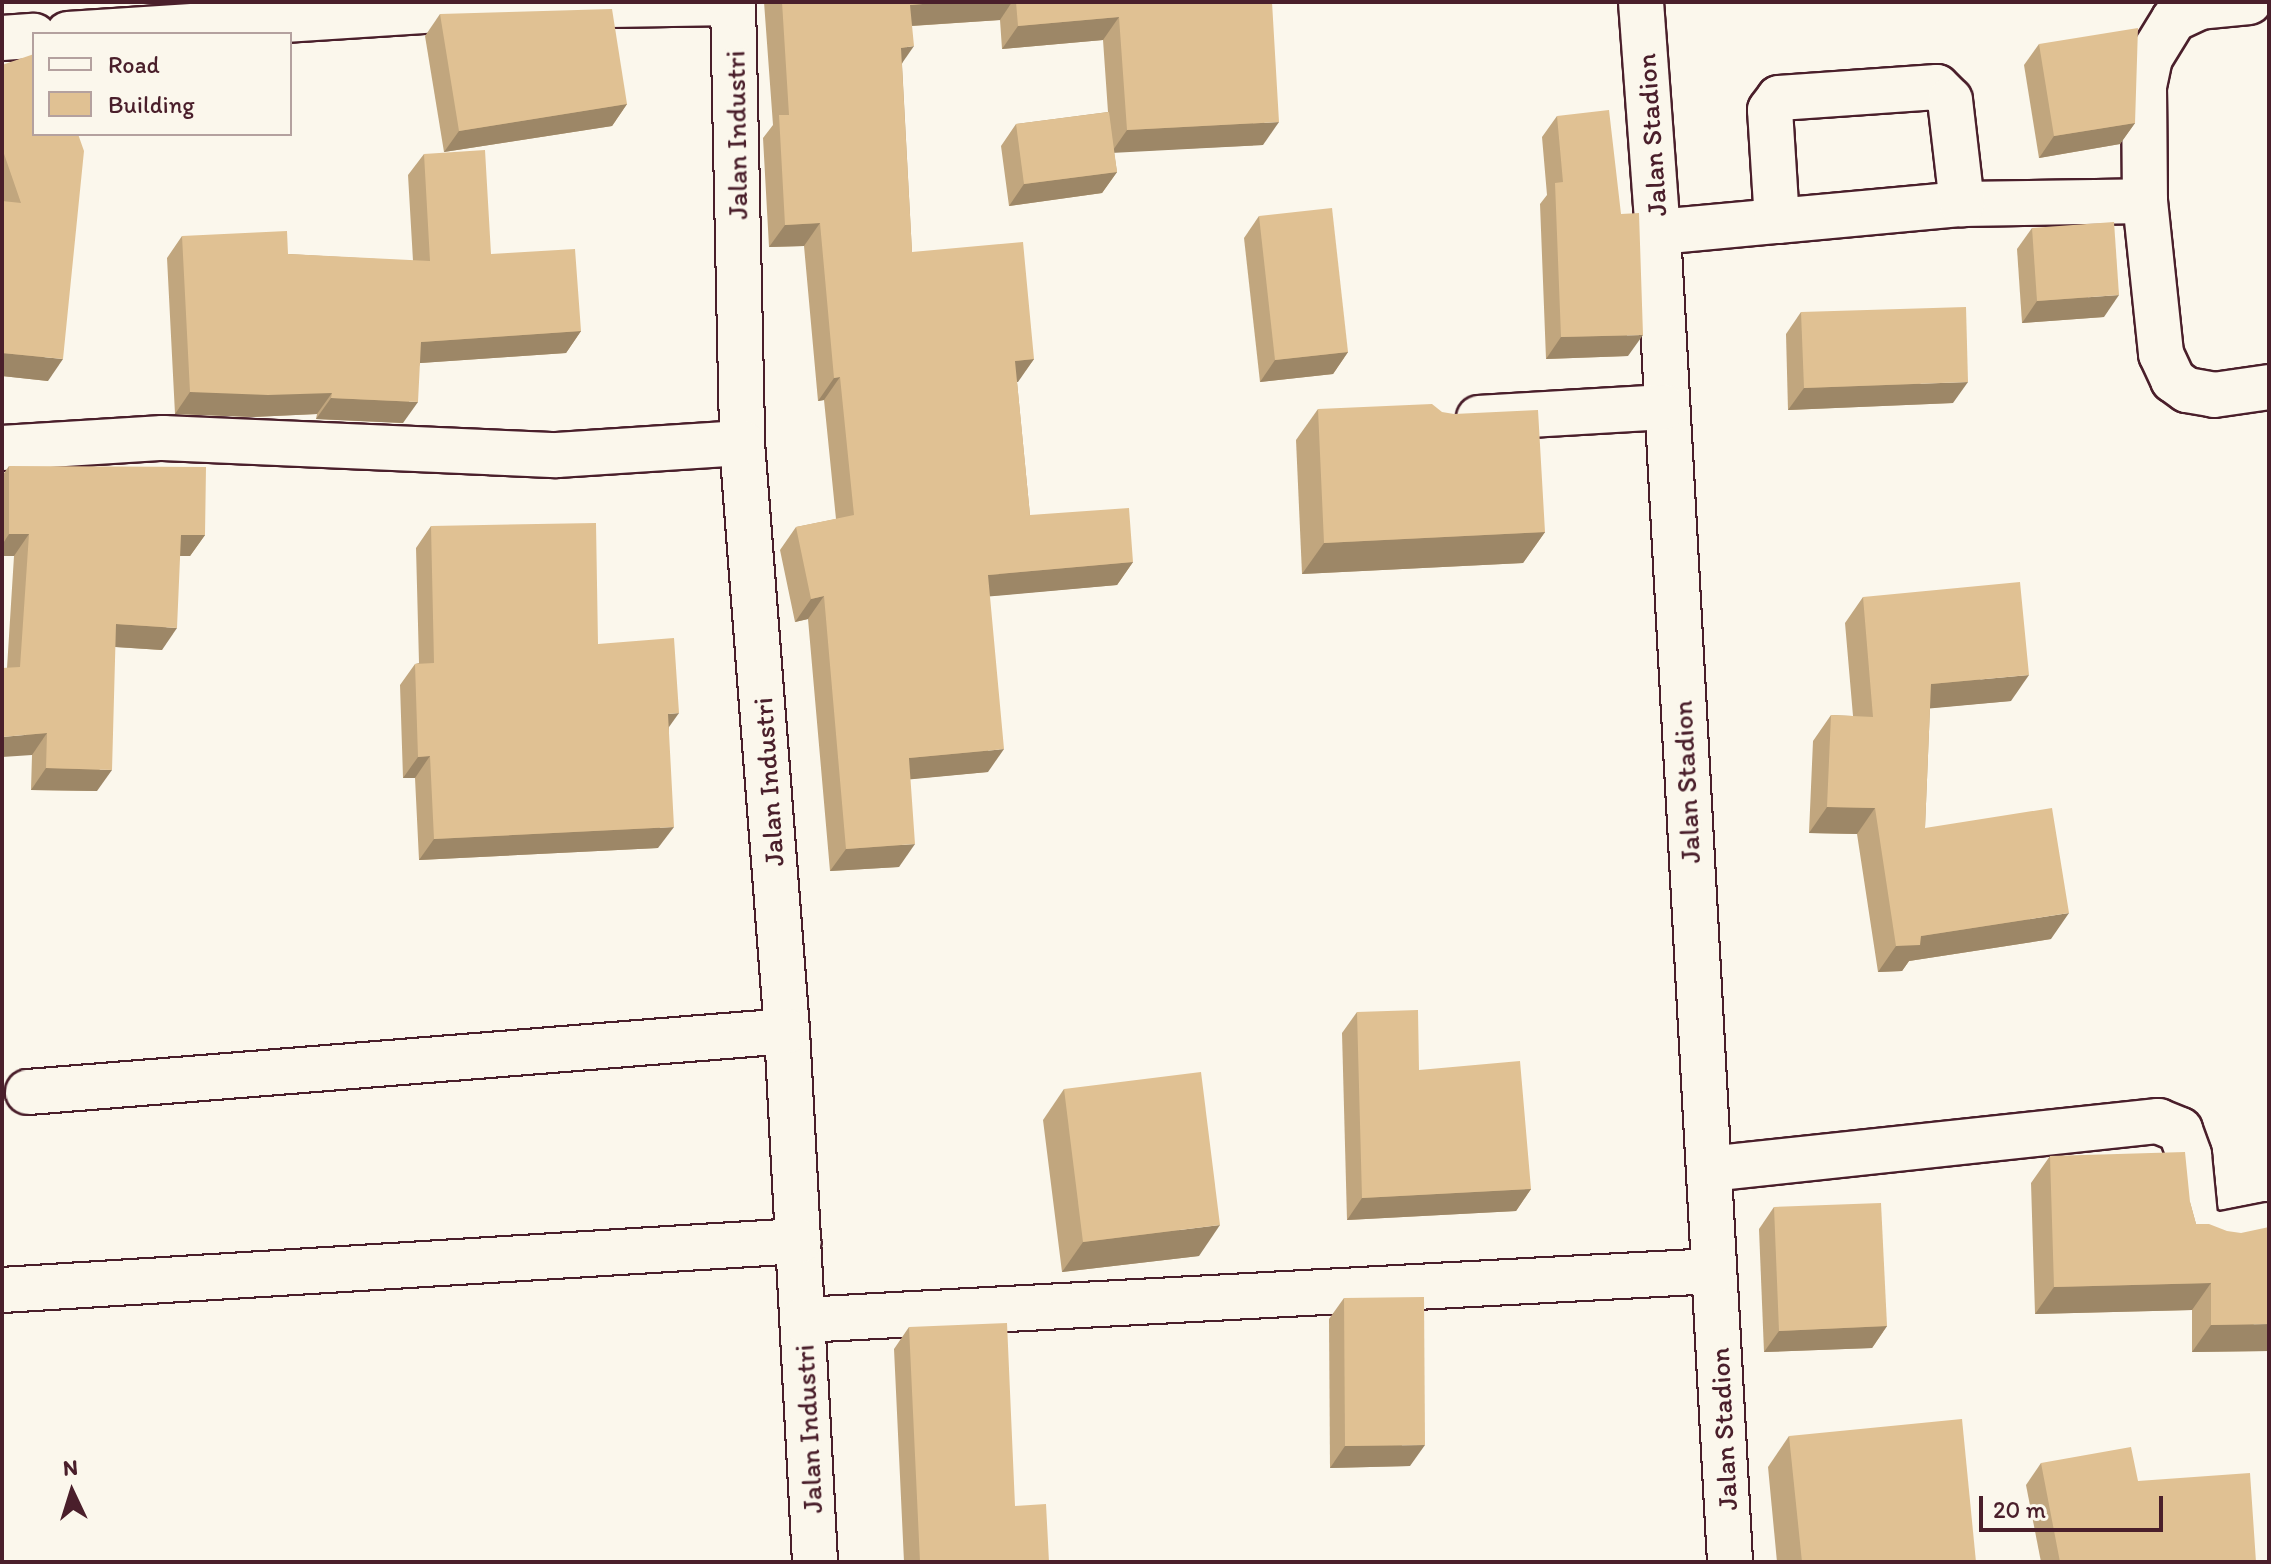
<!DOCTYPE html>
<style>
body{margin:0}
#map{position:relative;width:2271px;height:1564px;overflow:hidden;background:#fbf7ec;font-family:Itim,sans-serif}
div>[style]{position:absolute}
.roads{filter:drop-shadow(2px 0 #4a1f2b) drop-shadow(-2px 0 #4a1f2b) drop-shadow(0 2px #4a1f2b) drop-shadow(0 -2px #4a1f2b)}
.minor>*{height:44px;margin:-22px;padding:0 22px;transform-origin:22px;border-radius:22px;background:#fbf7ec}
.wall>*{inset:0;background:#c1a67e}
.shaded-wall>*{inset:0;background:#9d8767}
.building>*{inset:0;background:#e0c193}
span{translate:-50% -50%;white-space:nowrap;text-align:center;line-height:1.15;-webkit-text-stroke:6px #fbf7ec;paint-order:stroke}
.street-label{font-size:28px;color:#4a1f2b}
.frame{position:absolute;inset:0;border:4px solid #4a1f2b;pointer-events:none}
.legend{position:absolute;left:32px;top:32px;width:260px;height:104px;box-sizing:border-box;background:#fbf7ec;border:2px solid #b4a19f;margin:0;padding:10px 14px;list-style:none;font-size:24px;color:#4a1f2b}
.legend li{display:flex;align-items:center;gap:16px;height:40px}
.legend b{width:40px;border:2px solid #b4a19f}
.north{position:absolute;left:32px;top:1452px;width:80px;height:80px;-webkit-text-stroke:6px #fbf7ec;paint-order:stroke;rotate:356deg;font-size:22px;font-weight:700;line-height:32px;text-align:center;color:#4a1f2b}
.north::after{content:'';display:block;margin:auto;width:28px;height:36px;background:#4a1f2b;clip-path:polygon(50% 0,100% 100%,50% 72%,0 100%)}
.scale{position:absolute;left:1979px;top:1496px;width:184px;height:36px;box-sizing:border-box;border:4px solid #4a1f2b;border-top:0;padding-left:10px;font-size:24px;line-height:28px;white-space:nowrap;color:#4a1f2b;-webkit-text-stroke:6px #fbf7ec;paint-order:stroke}
</style>
<div id="map">
<div class="roads">
<div class="minor">
<i style="left:733px;top:2px;width:441px;rotate:88.8deg"></i>
<i style="left:742px;top:443px;width:590px;rotate:85.62deg"></i>
<i style="left:787px;top:1031px;width:532px;rotate:86.98deg"></i>
<i style="left:1641px;top:2px;width:231px;rotate:85.8deg"></i>
<i style="left:1658px;top:232px;width:1332px;rotate:86.9deg"></i>
<i style="left:2249px;top:2px;width:49px;rotate:174.2deg"></i>
<i style="left:2200px;top:7px;width:29px;rotate:155deg"></i>
<i style="left:2174px;top:19px;width:46px;rotate:121.6deg"></i>
<i style="left:2150px;top:58px;width:30px;rotate:102deg"></i>
<i style="left:2144px;top:87px;width:114px;rotate:89.5deg"></i>
<i style="left:2145px;top:201px;width:154px;rotate:84deg"></i>
<i style="left:2161px;top:354px;width:29px;rotate:65deg"></i>
<i style="left:2173px;top:380px;width:17px;rotate:36deg"></i>
<i style="left:2187px;top:390px;width:27px;rotate:10deg"></i>
<i style="left:2214px;top:395px;width:56px;rotate:-8.3deg"></i>
<i style="left:68px;top:34px;width:418px;rotate:-3.7deg"></i>
<i style="left:485px;top:7px;width:248px;rotate:-0.9deg"></i>
<i style="left:2px;top:38px;width:32px;rotate:-4deg"></i>
<i style="left:1777px;top:221px;width:186px;rotate:-5.3deg"></i>
<i style="left:1962px;top:204px;width:183px;rotate:-0.9deg"></i>
<i style="left:1658px;top:232px;width:120px;rotate:-5.3deg"></i>
<i style="left:1777px;top:221px;width:111px;rotate:-93.6deg"></i>
<i style="left:1770px;top:110px;width:15px;rotate:-53deg"></i>
<i style="left:1779px;top:98px;width:158px;rotate:-4deg"></i>
<i style="left:1937px;top:87px;width:18px;rotate:45deg"></i>
<i style="left:1950px;top:100px;width:105px;rotate:83.4deg"></i>
<i style="left:1479px;top:418px;width:186px;rotate:-3.4deg"></i>
<i style="left:2px;top:448px;width:161px;rotate:-3.6deg"></i>
<i style="left:163px;top:438px;width:394px;rotate:2.5deg"></i>
<i style="left:557px;top:455px;width:185px;rotate:-3.7deg"></i>
<i style="left:28px;top:1092px;width:761px;rotate:-4.59deg"></i>
<i style="left:1709px;top:1169px;width:452px;rotate:-6.1deg"></i>
<i style="left:2158px;top:1121px;width:24px;rotate:22deg"></i>
<i style="left:2180px;top:1130px;width:27px;rotate:70deg"></i>
<i style="left:2189px;top:1155px;width:71px;rotate:84.4deg"></i>
<i style="left:2196px;top:1226px;width:23px;rotate:23deg"></i>
<i style="left:2217px;top:1235px;width:53px;rotate:-10.9deg"></i>
<i style="left:2px;top:1290px;width:798px;rotate:-3.52deg"></i>
<i style="left:803px;top:1320px;width:912px;rotate:-3.08deg"></i>
</div>
</div>
<div class="wall">
<i style="clip-path:polygon(764px 2px,1272px 2px,1263px 145px,1114px 152px,1117px 172px,1102px 193px,1009px 206px,1001px 146px,1016px 124px,1108px 112px,1103px 40px,1002px 49px,1000px 20px,912px 26px,902px 64px,912px 252px,1034px 359px,1017px 382px,1030px 515px,1133px 562px,1117px 585px,990px 596px,988px 772px,910px 779px,899px 867px,830px 871px,808px 619px,795px 622px,780px 550px,796px 527px,836px 519px,824px 400px,818px 401px,804px 246px,769px 247px,763px 138px,773px 125px)"></i>
<i style="clip-path:polygon(440px 14px,627px 104px,612px 126px,444px 152px,425px 36px)"></i>
<i style="clip-path:polygon(2039px 44px,2135px 123px,2120px 144px,2039px 158px,2024px 65px)"></i>
<i style="clip-path:polygon(2px 65px,48px 381px,2px 376px)"></i>
<i style="clip-path:polygon(1557px 116px,1621px 214px,1628px 356px,1546px 359px,1540px 204px,1547px 195px,1542px 137px)"></i>
<i style="clip-path:polygon(424px 154px,491px 254px,581px 331px,566px 353px,420px 363px,403px 423px,316px 419px,317px 414px,253px 417px,175px 414px,167px 258px,182px 236px,288px 254px,413px 261px,408px 175px)"></i>
<i style="clip-path:polygon(1259px 216px,1348px 352px,1333px 374px,1260px 382px,1244px 238px)"></i>
<i style="clip-path:polygon(2032px 228px,2104px 317px,2022px 323px,2017px 249px)"></i>
<i style="clip-path:polygon(1801px 312px,1953px 403px,1788px 410px,1786px 334px)"></i>
<i style="clip-path:polygon(1318px 409px,1545px 532px,1523px 563px,1302px 574px,1296px 440px)"></i>
<i style="clip-path:polygon(9px 466px,205px 535px,190px 556px,180px 556px,162px 650px,115px 647px,97px 791px,31px 790px,32px 755px,7px 668px,14px 556px,2px 556px,2px 476px)"></i>
<i style="clip-path:polygon(431px 526px,598px 644px,669px 728px,658px 848px,419px 860px,415px 778px,403px 778px,400px 685px,415px 664px,419px 663px,416px 548px)"></i>
<i style="clip-path:polygon(1863px 597px,2011px 701px,1930px 708px,1925px 828px,2051px 939px,1909px 961px,1902px 971px,1878px 972px,1857px 834px,1809px 833px,1813px 741px,1831px 715px,1853px 716px,1845px 623px)"></i>
<i style="clip-path:polygon(1357px 1012px,1419px 1070px,1531px 1189px,1516px 1211px,1347px 1220px,1342px 1033px)"></i>
<i style="clip-path:polygon(1064px 1089px,1199px 1256px,1062px 1272px,1043px 1120px)"></i>
<i style="clip-path:polygon(2050px 1156px,2190px 1202px,2196px 1224px,2269px 1351px,2192px 1352px,2192px 1310px,2035px 1314px,2031px 1183px)"></i>
<i style="clip-path:polygon(1774px 1207px,1887px 1326px,1872px 1348px,1764px 1352px,1759px 1229px)"></i>
<i style="clip-path:polygon(1344px 1298px,1410px 1466px,1330px 1468px,1329px 1319px)"></i>
<i style="clip-path:polygon(909px 1327px,1015px 1506px,1049px 1562px,904px 1562px,894px 1349px)"></i>
<i style="clip-path:polygon(1789px 1436px,1976px 1562px,1777px 1562px,1768px 1467px)"></i>
<i style="clip-path:polygon(2041px 1463px,2138px 1481px,2256px 1562px,2041px 1562px,2026px 1485px)"></i>
</div>
<div class="shaded-wall">
<i style="clip-path:polygon(948px 2px,1012px 2px,1000px 20px,894px 27px,910px 5px)"></i>
<i style="clip-path:polygon(1119px 17px,1103px 40px,1002px 49px,1018px 26px)"></i>
<i style="clip-path:polygon(914px 46px,898px 69px,901px 48px)"></i>
<i style="clip-path:polygon(627px 104px,612px 126px,444px 152px,459px 131px)"></i>
<i style="clip-path:polygon(1279px 122px,1263px 145px,1111px 153px,1127px 130px)"></i>
<i style="clip-path:polygon(2135px 123px,2120px 144px,2039px 158px,2054px 136px)"></i>
<i style="clip-path:polygon(1117px 172px,1102px 193px,1009px 206px,1024px 184px)"></i>
<i style="clip-path:polygon(820px 223px,804px 246px,769px 247px,785px 225px)"></i>
<i style="clip-path:polygon(2119px 295px,2104px 317px,2022px 323px,2037px 301px)"></i>
<i style="clip-path:polygon(581px 331px,566px 353px,406px 364px,421px 342px)"></i>
<i style="clip-path:polygon(1643px 335px,1628px 356px,1546px 359px,1561px 337px)"></i>
<i style="clip-path:polygon(1348px 352px,1333px 374px,1260px 382px,1275px 360px)"></i>
<i style="clip-path:polygon(2px 353px,63px 359px,48px 381px,2px 376px)"></i>
<i style="clip-path:polygon(1034px 359px,1018px 382px,999px 383px,1015px 361px)"></i>
<i style="clip-path:polygon(840px 377px,824px 400px,818px 401px,834px 378px)"></i>
<i style="clip-path:polygon(1968px 382px,1953px 403px,1788px 410px,1804px 388px)"></i>
<i style="clip-path:polygon(190px 392px,332px 393px,317px 414px,253px 417px,175px 414px)"></i>
<i style="clip-path:polygon(331px 398px,418px 402px,403px 423px,316px 419px)"></i>
<i style="clip-path:polygon(1545px 532px,1523px 563px,1302px 574px,1324px 543px)"></i>
<i style="clip-path:polygon(9px 534px,29px 534px,14px 556px,2px 556px,2px 545px)"></i>
<i style="clip-path:polygon(181px 535px,205px 535px,190px 556px,166px 556px)"></i>
<i style="clip-path:polygon(1133px 562px,1117px 585px,972px 598px,988px 575px)"></i>
<i style="clip-path:polygon(824px 596px,808px 619px,795px 622px,811px 599px)"></i>
<i style="clip-path:polygon(116px 624px,177px 628px,162px 650px,101px 646px)"></i>
<i style="clip-path:polygon(2029px 675px,2011px 701px,1913px 710px,1931px 684px)"></i>
<i style="clip-path:polygon(679px 713px,664px 734px,668px 714px)"></i>
<i style="clip-path:polygon(47px 733px,32px 755px,2px 757px,2px 737px)"></i>
<i style="clip-path:polygon(1004px 749px,988px 772px,893px 781px,909px 758px)"></i>
<i style="clip-path:polygon(430px 756px,415px 778px,403px 778px,418px 757px)"></i>
<i style="clip-path:polygon(46px 768px,112px 770px,97px 791px,31px 790px)"></i>
<i style="clip-path:polygon(1827px 807px,1875px 808px,1857px 834px,1809px 833px)"></i>
<i style="clip-path:polygon(674px 827px,658px 848px,419px 860px,434px 839px)"></i>
<i style="clip-path:polygon(915px 844px,899px 867px,830px 871px,846px 849px)"></i>
<i style="clip-path:polygon(2069px 913px,2051px 939px,1909px 961px,1902px 971px,1878px 972px,1896px 946px,1921px 936px)"></i>
<i style="clip-path:polygon(1531px 1189px,1516px 1211px,1347px 1220px,1362px 1198px)"></i>
<i style="clip-path:polygon(1220px 1225px,1199px 1256px,1062px 1272px,1083px 1242px)"></i>
<i style="clip-path:polygon(2211px 1283px,2192px 1310px,2035px 1314px,2054px 1287px)"></i>
<i style="clip-path:polygon(2269px 1324px,2269px 1351px,2192px 1352px,2211px 1325px)"></i>
<i style="clip-path:polygon(1887px 1326px,1872px 1348px,1764px 1352px,1779px 1331px)"></i>
<i style="clip-path:polygon(1425px 1445px,1410px 1466px,1330px 1468px,1345px 1446px)"></i>
</div>
<div class="building">
<i style="clip-path:polygon(782px 2px,948px 2px,910px 5px,914px 46px,901px 48px,912px 252px,1023px 242px,1034px 359px,1015px 361px,1030px 515px,1129px 508px,1133px 562px,988px 575px,1004px 749px,909px 758px,915px 844px,846px 849px,824px 596px,811px 599px,796px 527px,854px 515px,840px 377px,834px 378px,820px 223px,785px 225px,779px 115px,789px 115px)"></i>
<i style="clip-path:polygon(1016px 2px,1272px 2px,1279px 122px,1127px 130px,1119px 17px,1018px 26px)"></i>
<i style="clip-path:polygon(612px 9px,627px 104px,459px 131px,440px 14px)"></i>
<i style="clip-path:polygon(2138px 28px,2135px 123px,2054px 136px,2039px 44px)"></i>
<i style="clip-path:polygon(34px 54px,34px 134px,78px 134px,84px 151px,63px 359px,2px 353px,2px 201px,21px 203px,2px 148px,2px 65px)"></i>
<i style="clip-path:polygon(1609px 110px,1621px 214px,1639px 213px,1643px 335px,1561px 337px,1555px 183px,1563px 182px,1557px 116px)"></i>
<i style="clip-path:polygon(1109px 112px,1117px 172px,1024px 184px,1016px 124px)"></i>
<i style="clip-path:polygon(485px 150px,491px 254px,575px 249px,581px 331px,421px 342px,418px 402px,331px 398px,332px 393px,268px 395px,190px 392px,182px 236px,287px 231px,288px 254px,430px 261px,424px 154px)"></i>
<i style="clip-path:polygon(1332px 208px,1348px 352px,1275px 360px,1259px 216px)"></i>
<i style="clip-path:polygon(2114px 222px,2119px 295px,2037px 301px,2032px 228px)"></i>
<i style="clip-path:polygon(1966px 307px,1968px 382px,1804px 388px,1801px 312px)"></i>
<i style="clip-path:polygon(1432px 404px,1442px 412px,1454px 414px,1538px 410px,1545px 532px,1324px 543px,1318px 409px)"></i>
<i style="clip-path:polygon(9px 466px,206px 467px,205px 535px,181px 535px,177px 628px,116px 624px,112px 770px,46px 768px,47px 733px,2px 737px,2px 668px,20px 667px,29px 534px,9px 534px)"></i>
<i style="clip-path:polygon(596px 523px,598px 644px,674px 638px,679px 713px,668px 714px,674px 827px,434px 839px,430px 756px,418px 757px,415px 664px,434px 663px,431px 526px)"></i>
<i style="clip-path:polygon(2020px 582px,2029px 675px,1931px 684px,1925px 828px,2052px 808px,2069px 913px,1921px 936px,1920px 945px,1896px 946px,1875px 808px,1827px 807px,1831px 715px,1873px 717px,1863px 597px)"></i>
<i style="clip-path:polygon(1418px 1010px,1419px 1070px,1520px 1061px,1531px 1189px,1362px 1198px,1357px 1012px)"></i>
<i style="clip-path:polygon(1201px 1072px,1220px 1225px,1083px 1242px,1064px 1089px)"></i>
<i style="clip-path:polygon(2185px 1152px,2190px 1202px,2196px 1224px,2209px 1224px,2227px 1231px,2241px 1233px,2269px 1227px,2269px 1324px,2211px 1325px,2211px 1283px,2054px 1287px,2050px 1156px)"></i>
<i style="clip-path:polygon(1881px 1203px,1887px 1326px,1779px 1331px,1774px 1207px)"></i>
<i style="clip-path:polygon(1424px 1297px,1425px 1445px,1345px 1446px,1344px 1298px)"></i>
<i style="clip-path:polygon(1007px 1323px,1015px 1506px,1046px 1504px,1049px 1562px,920px 1562px,909px 1327px)"></i>
<i style="clip-path:polygon(1962px 1419px,1976px 1562px,1802px 1562px,1789px 1436px)"></i>
<i style="clip-path:polygon(2131px 1447px,2138px 1481px,2250px 1473px,2256px 1562px,2060px 1562px,2041px 1463px)"></i>
</div>
<div class="street-label">
<span style="left:736px;top:135px;rotate:-91deg">Jalan Industri</span>
<span style="left:1651px;top:135px;rotate:-94deg">Jalan Stadion</span>
<span style="left:768px;top:782px;rotate:-94deg">Jalan Industri</span>
<span style="left:1686px;top:782px;rotate:-93deg">Jalan Stadion</span>
<span style="left:808px;top:1429px;rotate:-93deg">Jalan Industri</span>
<span style="left:1723px;top:1429px;rotate:-93deg">Jalan Stadion</span>
</div>
<div class="frame"></div>
<ul class="legend">
<li><b style="height:10px;background:#fbf7ec"></b>Road</li>
<li><b style="height:22px;background:#e0c193"></b>Building</li>
</ul>
<div class="north">N</div>
<div class="scale">20 m</div>
</div>
